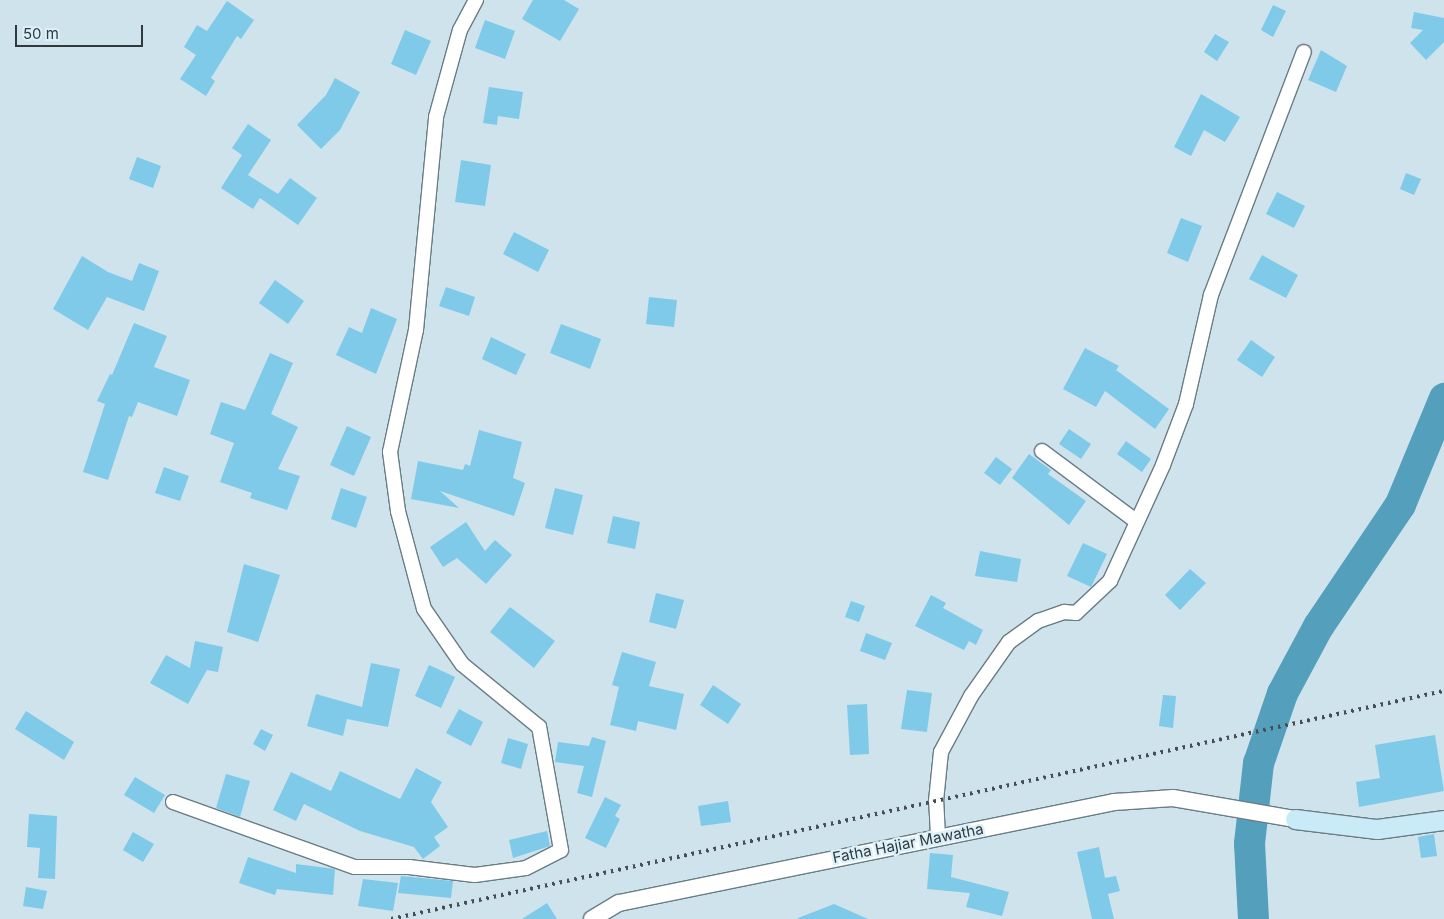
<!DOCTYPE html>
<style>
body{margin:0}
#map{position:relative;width:1444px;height:919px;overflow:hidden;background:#cee3ec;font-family:Inter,sans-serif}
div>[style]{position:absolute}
.river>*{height:31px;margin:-15.5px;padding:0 15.5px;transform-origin:15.5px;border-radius:15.5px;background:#549fbc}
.building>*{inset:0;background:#7fcae9}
.roads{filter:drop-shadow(1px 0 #697c84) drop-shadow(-1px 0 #697c84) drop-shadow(0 1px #697c84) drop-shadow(0 -1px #697c84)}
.minor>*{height:14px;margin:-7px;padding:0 7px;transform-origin:7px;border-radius:7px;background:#fff}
.tertiary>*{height:16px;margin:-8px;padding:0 8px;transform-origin:8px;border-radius:8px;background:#fff}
.secondary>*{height:19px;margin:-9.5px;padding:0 9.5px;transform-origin:9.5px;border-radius:9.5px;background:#c9eaf7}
.rail>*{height:4px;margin-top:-2px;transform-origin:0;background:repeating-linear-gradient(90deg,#465054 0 2.5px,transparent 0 7.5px)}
span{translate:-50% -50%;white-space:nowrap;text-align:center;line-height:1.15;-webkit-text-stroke:4.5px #dbf0f9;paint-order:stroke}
.street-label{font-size:15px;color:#31393d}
.scale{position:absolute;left:15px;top:25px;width:128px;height:22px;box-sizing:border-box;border:2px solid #31393d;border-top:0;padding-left:6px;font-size:15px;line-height:18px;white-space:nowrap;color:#31393d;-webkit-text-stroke:4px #dbf0f9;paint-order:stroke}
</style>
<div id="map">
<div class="river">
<i style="left:1253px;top:919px;width:76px;rotate:-93deg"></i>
<i style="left:1249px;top:843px;width:81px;rotate:-83.6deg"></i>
<i style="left:1258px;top:763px;width:74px;rotate:-71.1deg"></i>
<i style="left:1282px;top:693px;width:76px;rotate:-61.8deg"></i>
<i style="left:1318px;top:626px;width:147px;rotate:-56.1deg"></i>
<i style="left:1400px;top:504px;width:115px;rotate:-67.5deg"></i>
</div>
<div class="building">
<i style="clip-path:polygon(533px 0,564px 0,579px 9px,560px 41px,522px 19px)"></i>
<i style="clip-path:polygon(227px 1px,254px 20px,241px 39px,237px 36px,211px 78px,215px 81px,206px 96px,180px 79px,196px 55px,184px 47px,197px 25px,207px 31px)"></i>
<i style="clip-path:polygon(1273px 5px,1286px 11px,1273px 37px,1261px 30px)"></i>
<i style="clip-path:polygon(1414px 12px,1444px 18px,1444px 42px,1426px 60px,1410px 43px,1423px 30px,1411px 28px)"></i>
<i style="clip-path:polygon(485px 20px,515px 31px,505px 59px,475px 48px)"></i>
<i style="clip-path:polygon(405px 30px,431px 41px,416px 75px,391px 64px)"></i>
<i style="clip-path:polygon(1215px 34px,1229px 42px,1217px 61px,1204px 52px)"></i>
<i style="clip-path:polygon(1321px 50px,1347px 66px,1336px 92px,1308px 80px)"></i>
<i style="clip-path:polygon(335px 78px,360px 92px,340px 130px,321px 149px,297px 125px,326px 95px)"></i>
<i style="clip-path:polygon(489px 87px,523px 92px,519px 119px,498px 116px,497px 125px,483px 123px)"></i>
<i style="clip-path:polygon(1201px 94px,1240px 117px,1225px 142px,1204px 130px,1191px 156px,1174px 147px)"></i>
<i style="clip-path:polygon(248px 124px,271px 140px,248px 175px,278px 194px,290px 178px,317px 198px,298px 225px,260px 198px,253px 209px,221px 188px,242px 155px,232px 148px)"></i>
<i style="clip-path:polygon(137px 157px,161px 166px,153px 188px,129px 179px)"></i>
<i style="clip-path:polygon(461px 160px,491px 165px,485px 206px,455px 202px)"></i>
<i style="clip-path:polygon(1406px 173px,1421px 179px,1414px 195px,1400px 189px)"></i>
<i style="clip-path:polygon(1277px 192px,1305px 206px,1294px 228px,1266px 214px)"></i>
<i style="clip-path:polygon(1181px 218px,1202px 226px,1188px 262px,1167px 253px)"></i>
<i style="clip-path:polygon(514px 232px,549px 250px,538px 272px,503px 254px)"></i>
<i style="clip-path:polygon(1262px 255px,1298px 275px,1286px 298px,1249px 279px)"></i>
<i style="clip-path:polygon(82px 256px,108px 272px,132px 281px,139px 263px,159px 271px,144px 311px,107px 297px,88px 330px,53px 309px)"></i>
<i style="clip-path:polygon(275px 280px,304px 301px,288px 324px,259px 303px)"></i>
<i style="clip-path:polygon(446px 287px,475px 297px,469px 316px,439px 306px)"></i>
<i style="clip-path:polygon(649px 297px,677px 300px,674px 327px,646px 324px)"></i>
<i style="clip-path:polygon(371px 308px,397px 319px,376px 374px,336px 355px,349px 327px,362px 333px)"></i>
<i style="clip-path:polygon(134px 323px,167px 336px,154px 367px,190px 380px,177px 416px,138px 402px,132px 417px,129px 416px,108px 480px,83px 472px,105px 404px,97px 401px,110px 374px,112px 375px)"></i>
<i style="clip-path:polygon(561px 324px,601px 339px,590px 369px,550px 353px)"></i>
<i style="clip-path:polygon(491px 337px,526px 354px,516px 375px,482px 359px)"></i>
<i style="clip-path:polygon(1251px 340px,1275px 357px,1262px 377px,1237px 360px)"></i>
<i style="clip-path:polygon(1085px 348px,1119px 366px,1116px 370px,1169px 409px,1155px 429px,1105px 391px,1096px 407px,1063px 389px)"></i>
<i style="clip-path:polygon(270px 353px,293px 363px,271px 414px,298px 427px,278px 469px,300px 476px,287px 510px,250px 498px,252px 493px,220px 482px,234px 443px,210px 434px,221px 402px,245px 410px)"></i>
<i style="clip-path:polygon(347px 426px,371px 437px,354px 476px,330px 465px)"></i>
<i style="clip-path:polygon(1069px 429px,1091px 444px,1081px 459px,1059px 444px)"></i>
<i style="clip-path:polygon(479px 430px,522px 442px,513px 478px,525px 483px,514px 516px,440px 491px,459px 508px,411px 499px,418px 461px,463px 470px,465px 464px,470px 466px)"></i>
<i style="clip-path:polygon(1126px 441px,1151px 459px,1142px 472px,1117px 454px)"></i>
<i style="clip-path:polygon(1029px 454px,1051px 470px,1048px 474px,1086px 501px,1069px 525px,1012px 478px)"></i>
<i style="clip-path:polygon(996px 457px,1012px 469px,1000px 485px,984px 473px)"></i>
<i style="clip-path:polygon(164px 467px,189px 476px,180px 501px,155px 493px)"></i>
<i style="clip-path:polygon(341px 488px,367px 497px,356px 528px,331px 519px)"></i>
<i style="clip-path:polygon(555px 488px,583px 495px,573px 535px,545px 528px)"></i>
<i style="clip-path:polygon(613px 516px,640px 522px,635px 549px,607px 543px)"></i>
<i style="clip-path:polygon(466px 522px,485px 551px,495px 540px,512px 555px,486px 584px,457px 558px,443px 567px,430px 547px)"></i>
<i style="clip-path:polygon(1083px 543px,1107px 554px,1091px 587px,1067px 576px)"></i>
<i style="clip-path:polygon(980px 551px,1021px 559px,1017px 582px,975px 576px)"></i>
<i style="clip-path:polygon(244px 564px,280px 575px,258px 642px,227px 632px)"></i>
<i style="clip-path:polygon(1190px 569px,1206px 583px,1180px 610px,1165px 595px)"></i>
<i style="clip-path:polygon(656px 593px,684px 600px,676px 629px,649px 622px)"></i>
<i style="clip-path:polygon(931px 595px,946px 603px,943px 608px,983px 630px,976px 645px,969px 641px,964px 650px,915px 626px)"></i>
<i style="clip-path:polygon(851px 601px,865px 606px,859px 622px,845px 617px)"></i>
<i style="clip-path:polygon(510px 607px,555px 641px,534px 668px,490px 632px)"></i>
<i style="clip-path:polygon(866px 633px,892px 643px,885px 660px,860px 651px)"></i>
<i style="clip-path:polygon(195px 641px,223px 647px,218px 672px,207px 670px,188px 704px,150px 683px,166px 655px,190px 668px)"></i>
<i style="clip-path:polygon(622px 652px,656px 662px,649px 686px,684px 694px,676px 730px,638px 721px,636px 731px,610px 725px,619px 687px,612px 685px)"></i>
<i style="clip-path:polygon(371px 663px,400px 669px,388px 727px,347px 719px,343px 736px,307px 726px,316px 694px,362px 707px)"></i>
<i style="clip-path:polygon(429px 665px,455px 677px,441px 708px,415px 696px)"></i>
<i style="clip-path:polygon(713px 685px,741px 704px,728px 724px,700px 705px)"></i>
<i style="clip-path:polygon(907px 690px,932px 693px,927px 732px,901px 729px)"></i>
<i style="clip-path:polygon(1163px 695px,1176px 696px,1173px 728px,1159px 726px)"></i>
<i style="clip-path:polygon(867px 704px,869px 754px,850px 755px,847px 705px)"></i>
<i style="clip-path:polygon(459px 709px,483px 722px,471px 746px,446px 733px)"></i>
<i style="clip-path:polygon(26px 711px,74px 742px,64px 760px,15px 729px)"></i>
<i style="clip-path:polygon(261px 729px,273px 735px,265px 751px,253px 744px)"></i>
<i style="clip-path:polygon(1435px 735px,1444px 791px,1359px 807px,1356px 782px,1380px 778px,1375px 745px)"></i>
<i style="clip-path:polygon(592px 737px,606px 741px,592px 797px,577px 793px,584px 766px,555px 762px,558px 742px,589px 746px)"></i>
<i style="clip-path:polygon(508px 738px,528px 744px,521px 769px,501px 763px)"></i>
<i style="clip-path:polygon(416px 768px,442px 782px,431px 802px,448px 827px,434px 837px,440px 846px,423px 859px,414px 847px,360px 831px,304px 804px,296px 821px,273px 810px,291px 772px,331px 791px,340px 771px,400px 799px)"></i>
<i style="clip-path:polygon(226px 774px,250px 781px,240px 817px,216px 808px)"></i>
<i style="clip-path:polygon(135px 777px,165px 795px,154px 813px,124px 795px)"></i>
<i style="clip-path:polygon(605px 797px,621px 805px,615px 816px,620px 819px,606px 848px,585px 838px)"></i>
<i style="clip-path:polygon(728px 801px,731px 822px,701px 826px,698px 806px)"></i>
<i style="clip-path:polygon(29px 814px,57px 816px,55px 879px,38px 878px,40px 848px,27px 847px)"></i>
<i style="clip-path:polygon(547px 831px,550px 846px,513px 858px,509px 840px)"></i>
<i style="clip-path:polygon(133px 832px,154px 844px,143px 862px,123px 850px)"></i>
<i style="clip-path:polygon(1434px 834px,1437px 856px,1421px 858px,1418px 837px)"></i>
<i style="clip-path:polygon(1099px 847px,1105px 878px,1116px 876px,1120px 891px,1108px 894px,1114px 919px,1092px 919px,1077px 852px)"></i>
<i style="clip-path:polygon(930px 853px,953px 855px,951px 877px,1009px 892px,1002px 916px,966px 907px,970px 893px,927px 889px)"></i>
<i style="clip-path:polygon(248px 857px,296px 873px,296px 864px,335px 869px,333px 895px,277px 889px,275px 895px,239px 883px)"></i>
<i style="clip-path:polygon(401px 876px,453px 881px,451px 898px,398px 893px)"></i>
<i style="clip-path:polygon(363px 879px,398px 883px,393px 911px,358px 906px)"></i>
<i style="clip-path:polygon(26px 887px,47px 891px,43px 909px,23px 906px)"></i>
<i style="clip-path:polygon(547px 903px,557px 919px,522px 919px)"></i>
<i style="clip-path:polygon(834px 904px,868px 919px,798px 919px,798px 918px)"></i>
</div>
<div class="roads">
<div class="minor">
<i style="left:1042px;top:451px;width:117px;rotate:36.7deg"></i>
<i style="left:173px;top:802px;width:193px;rotate:19.7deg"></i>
<i style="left:355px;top:867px;width:54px"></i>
<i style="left:409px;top:867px;width:66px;rotate:6.9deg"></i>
<i style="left:475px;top:875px;width:51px;rotate:-7.8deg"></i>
<i style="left:526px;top:868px;width:39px;rotate:-27deg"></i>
<i style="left:561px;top:850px;width:125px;rotate:-100.1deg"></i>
<i style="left:539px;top:727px;width:99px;rotate:-140.7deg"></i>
<i style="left:462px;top:664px;width:67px;rotate:-124.6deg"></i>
<i style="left:424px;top:609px;width:101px;rotate:-104.9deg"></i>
<i style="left:398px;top:511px;width:60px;rotate:-97.7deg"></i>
<i style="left:390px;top:452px;width:125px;rotate:-78deg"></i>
<i style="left:416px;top:330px;width:214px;rotate:-84.6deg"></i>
<i style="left:436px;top:117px;width:90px;rotate:-74.6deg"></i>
<i style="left:460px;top:30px;width:34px;rotate:-62deg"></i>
<i style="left:938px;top:836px;width:35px;rotate:-93deg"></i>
<i style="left:936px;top:801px;width:49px;rotate:-84.2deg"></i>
<i style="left:941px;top:752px;width:64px;rotate:-61.8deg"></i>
<i style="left:971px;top:696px;width:66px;rotate:-54.9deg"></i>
<i style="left:1009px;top:642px;width:36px;rotate:-36deg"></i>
<i style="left:1038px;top:621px;width:28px;rotate:-19deg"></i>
<i style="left:1064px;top:612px;width:12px;rotate:5deg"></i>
<i style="left:1076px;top:613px;width:47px;rotate:-43.3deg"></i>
<i style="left:1110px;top:581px;width:128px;rotate:-65.4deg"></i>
<i style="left:1163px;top:465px;width:65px;rotate:-69.3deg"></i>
<i style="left:1186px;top:404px;width:112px;rotate:-77.1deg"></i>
<i style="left:1211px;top:295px;width:260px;rotate:-69.1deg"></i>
</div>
<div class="tertiary">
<i style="left:592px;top:919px;width:31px;rotate:-31deg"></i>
<i style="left:619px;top:903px;width:505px;rotate:-11.53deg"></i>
<i style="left:1114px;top:802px;width:59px;rotate:-3.9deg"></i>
<i style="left:1173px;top:798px;width:124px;rotate:9.8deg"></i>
</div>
<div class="secondary">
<i style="left:1295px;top:819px;width:83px;rotate:7deg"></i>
<i style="left:1377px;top:829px;width:68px;rotate:-7.7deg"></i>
</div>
</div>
<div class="rail">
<i style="left:391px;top:919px;width:1077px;rotate:-12.22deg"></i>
</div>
<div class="street-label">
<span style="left:908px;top:843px;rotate:-11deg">Fatha Hajiar Mawatha</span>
</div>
<div class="scale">50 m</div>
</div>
